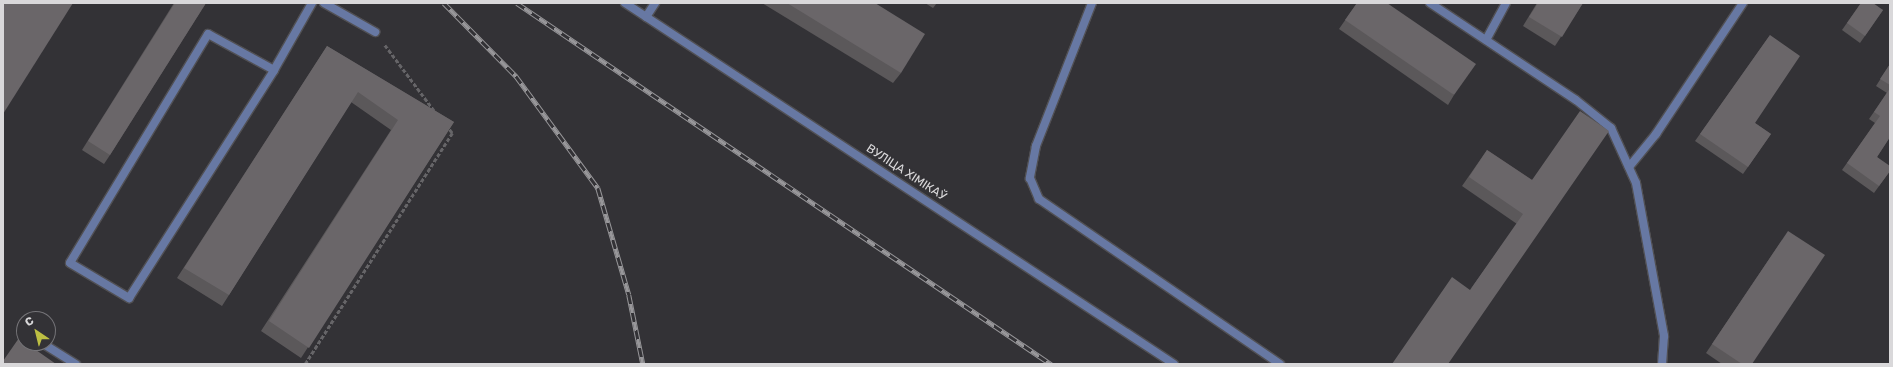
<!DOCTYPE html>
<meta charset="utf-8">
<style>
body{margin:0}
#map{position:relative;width:1893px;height:367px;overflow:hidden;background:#333236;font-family:Rubik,sans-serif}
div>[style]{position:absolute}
.path>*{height:2.5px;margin-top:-1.25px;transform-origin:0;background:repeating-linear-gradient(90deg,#666568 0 4px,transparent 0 6px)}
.roads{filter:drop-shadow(1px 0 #515054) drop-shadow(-1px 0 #515054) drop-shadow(0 1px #515054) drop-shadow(0 -1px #515054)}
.lane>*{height:8px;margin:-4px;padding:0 4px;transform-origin:4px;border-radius:4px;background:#6778a3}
.street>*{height:8px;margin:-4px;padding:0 4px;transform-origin:4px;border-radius:4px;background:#6778a3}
.rail>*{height:4.5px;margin-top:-2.25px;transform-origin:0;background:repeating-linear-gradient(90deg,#333236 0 9px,#98979a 0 18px);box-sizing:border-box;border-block:1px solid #98979a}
.wall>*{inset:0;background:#5b585a}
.building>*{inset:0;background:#6a6669}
span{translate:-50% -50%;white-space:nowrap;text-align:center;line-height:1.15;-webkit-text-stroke:4px #333236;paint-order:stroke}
.street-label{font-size:12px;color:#d9d8da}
.frame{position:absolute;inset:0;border:4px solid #d9d8da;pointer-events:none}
.north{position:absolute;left:16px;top:311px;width:40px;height:40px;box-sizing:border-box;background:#333236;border:1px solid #757478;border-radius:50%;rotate:325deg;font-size:11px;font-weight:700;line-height:16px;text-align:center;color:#d9d8da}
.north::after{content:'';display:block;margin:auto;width:14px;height:18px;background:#bdbf43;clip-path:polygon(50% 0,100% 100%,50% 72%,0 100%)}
</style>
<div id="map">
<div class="path">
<i style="left:385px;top:45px;width:85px;rotate:53.1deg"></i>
<i style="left:305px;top:364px;width:274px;rotate:-57.5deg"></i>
<i style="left:452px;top:133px;width:6px;rotate:-129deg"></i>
</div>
<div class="roads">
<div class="lane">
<i style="left:324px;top:3px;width:59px;rotate:29.6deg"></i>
<i style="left:1092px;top:3px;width:154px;rotate:111.4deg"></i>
<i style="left:1036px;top:146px;width:33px;rotate:101deg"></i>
<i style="left:1030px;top:178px;width:23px;rotate:67deg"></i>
<i style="left:1039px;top:199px;width:292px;rotate:34.4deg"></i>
<i style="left:1430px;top:3px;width:175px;rotate:33.6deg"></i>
<i style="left:1576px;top:100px;width:45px;rotate:38.7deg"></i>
<i style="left:1611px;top:128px;width:60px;rotate:65.6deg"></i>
<i style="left:1636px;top:183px;width:156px;rotate:79.6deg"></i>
<i style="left:1664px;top:336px;width:28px;rotate:94deg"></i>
<i style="left:646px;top:17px;width:17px;rotate:-57deg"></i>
<i style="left:1486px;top:40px;width:42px;rotate:-61.6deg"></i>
<i style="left:274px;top:70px;width:75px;rotate:-151.4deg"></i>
<i style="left:208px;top:34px;width:267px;rotate:121.1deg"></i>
<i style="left:70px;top:263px;width:69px;rotate:30.7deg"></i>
<i style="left:129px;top:298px;width:270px;rotate:-57.5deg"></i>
<i style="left:274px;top:70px;width:77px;rotate:-60.4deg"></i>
<i style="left:1629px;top:167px;width:43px;rotate:-50.7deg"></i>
<i style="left:1656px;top:134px;width:157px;rotate:-56.4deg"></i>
<i style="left:42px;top:343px;width:40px;rotate:32deg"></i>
</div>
<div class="street">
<i style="left:625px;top:3px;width:657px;rotate:33.33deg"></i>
</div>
</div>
<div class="rail">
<i style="left:444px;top:3px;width:103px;rotate:45.4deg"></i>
<i style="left:516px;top:76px;width:139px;rotate:53.8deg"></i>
<i style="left:598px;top:188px;width:111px;rotate:73.8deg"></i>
<i style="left:629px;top:295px;width:70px;rotate:78.5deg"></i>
<i style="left:517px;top:3px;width:645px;rotate:34.06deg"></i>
</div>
<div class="wall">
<i style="clip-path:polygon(174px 3px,206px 3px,110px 155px,104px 164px,82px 150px)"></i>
<i style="clip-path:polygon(762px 3px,875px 3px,901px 73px,893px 83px)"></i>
<i style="clip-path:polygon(925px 3px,937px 3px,933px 8px)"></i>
<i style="clip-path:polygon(1357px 3px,1454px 95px,1448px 105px,1339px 29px)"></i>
<i style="clip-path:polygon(1537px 3px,1583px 3px,1555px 46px,1523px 26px)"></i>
<i style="clip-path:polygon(1861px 3px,1883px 10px,1860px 43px,1842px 30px)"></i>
<i style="clip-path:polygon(1770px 35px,1755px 123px,1771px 134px,1743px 174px,1695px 141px)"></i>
<i style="clip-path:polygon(327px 46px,454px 122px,301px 358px,261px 331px,391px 130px,351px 102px,229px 295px,222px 306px,177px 278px)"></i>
<i style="clip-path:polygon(1890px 64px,1890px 137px,1877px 157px,1890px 171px,1874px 193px,1842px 170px,1875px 123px,1869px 119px,1887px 93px,1876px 86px)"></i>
<i style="clip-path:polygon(1609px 131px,1470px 290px,1517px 224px,1462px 186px,1487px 150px,1532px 180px)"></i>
<i style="clip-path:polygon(1782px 240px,1752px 364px,1722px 364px,1706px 353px)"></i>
</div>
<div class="building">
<i style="clip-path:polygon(3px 3px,73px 3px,3px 114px)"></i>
<i style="clip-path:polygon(175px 3px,206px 3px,110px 155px,88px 141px)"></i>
<i style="clip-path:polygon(787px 3px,875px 3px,925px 34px,901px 73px)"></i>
<i style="clip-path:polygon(1357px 3px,1387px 3px,1476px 64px,1454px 95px,1345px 20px)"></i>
<i style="clip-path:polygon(1538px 3px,1583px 3px,1562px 37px,1529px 17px)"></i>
<i style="clip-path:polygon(1861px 3px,1873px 3px,1883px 10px,1865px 36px,1847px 23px)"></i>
<i style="clip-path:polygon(1770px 35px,1800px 56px,1755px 123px,1771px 134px,1748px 167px,1700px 134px)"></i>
<i style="clip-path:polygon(327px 46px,454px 122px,309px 348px,269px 321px,398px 120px,358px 92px,229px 295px,184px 268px)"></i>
<i style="clip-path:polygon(1890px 64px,1890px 85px,1880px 79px)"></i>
<i style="clip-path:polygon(1890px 88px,1890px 137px,1877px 157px,1890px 166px,1890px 171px,1879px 186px,1847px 163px,1880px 116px,1874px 112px)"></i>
<i style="clip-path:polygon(1580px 111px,1609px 131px,1448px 364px,1392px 364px,1452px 277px,1470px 290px,1523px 214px,1469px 177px,1487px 150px,1532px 180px)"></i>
<i style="clip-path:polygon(1788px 231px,1825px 255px,1752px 364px,1742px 364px,1712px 344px)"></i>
<i style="clip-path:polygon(19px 338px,24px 341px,24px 343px,26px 343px,56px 364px,3px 364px,3px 361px)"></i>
</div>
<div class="street-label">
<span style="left:906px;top:173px;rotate:33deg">ВУЛІЦА ХІМІКАЎ</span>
</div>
<div class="frame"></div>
<div class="north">С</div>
</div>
